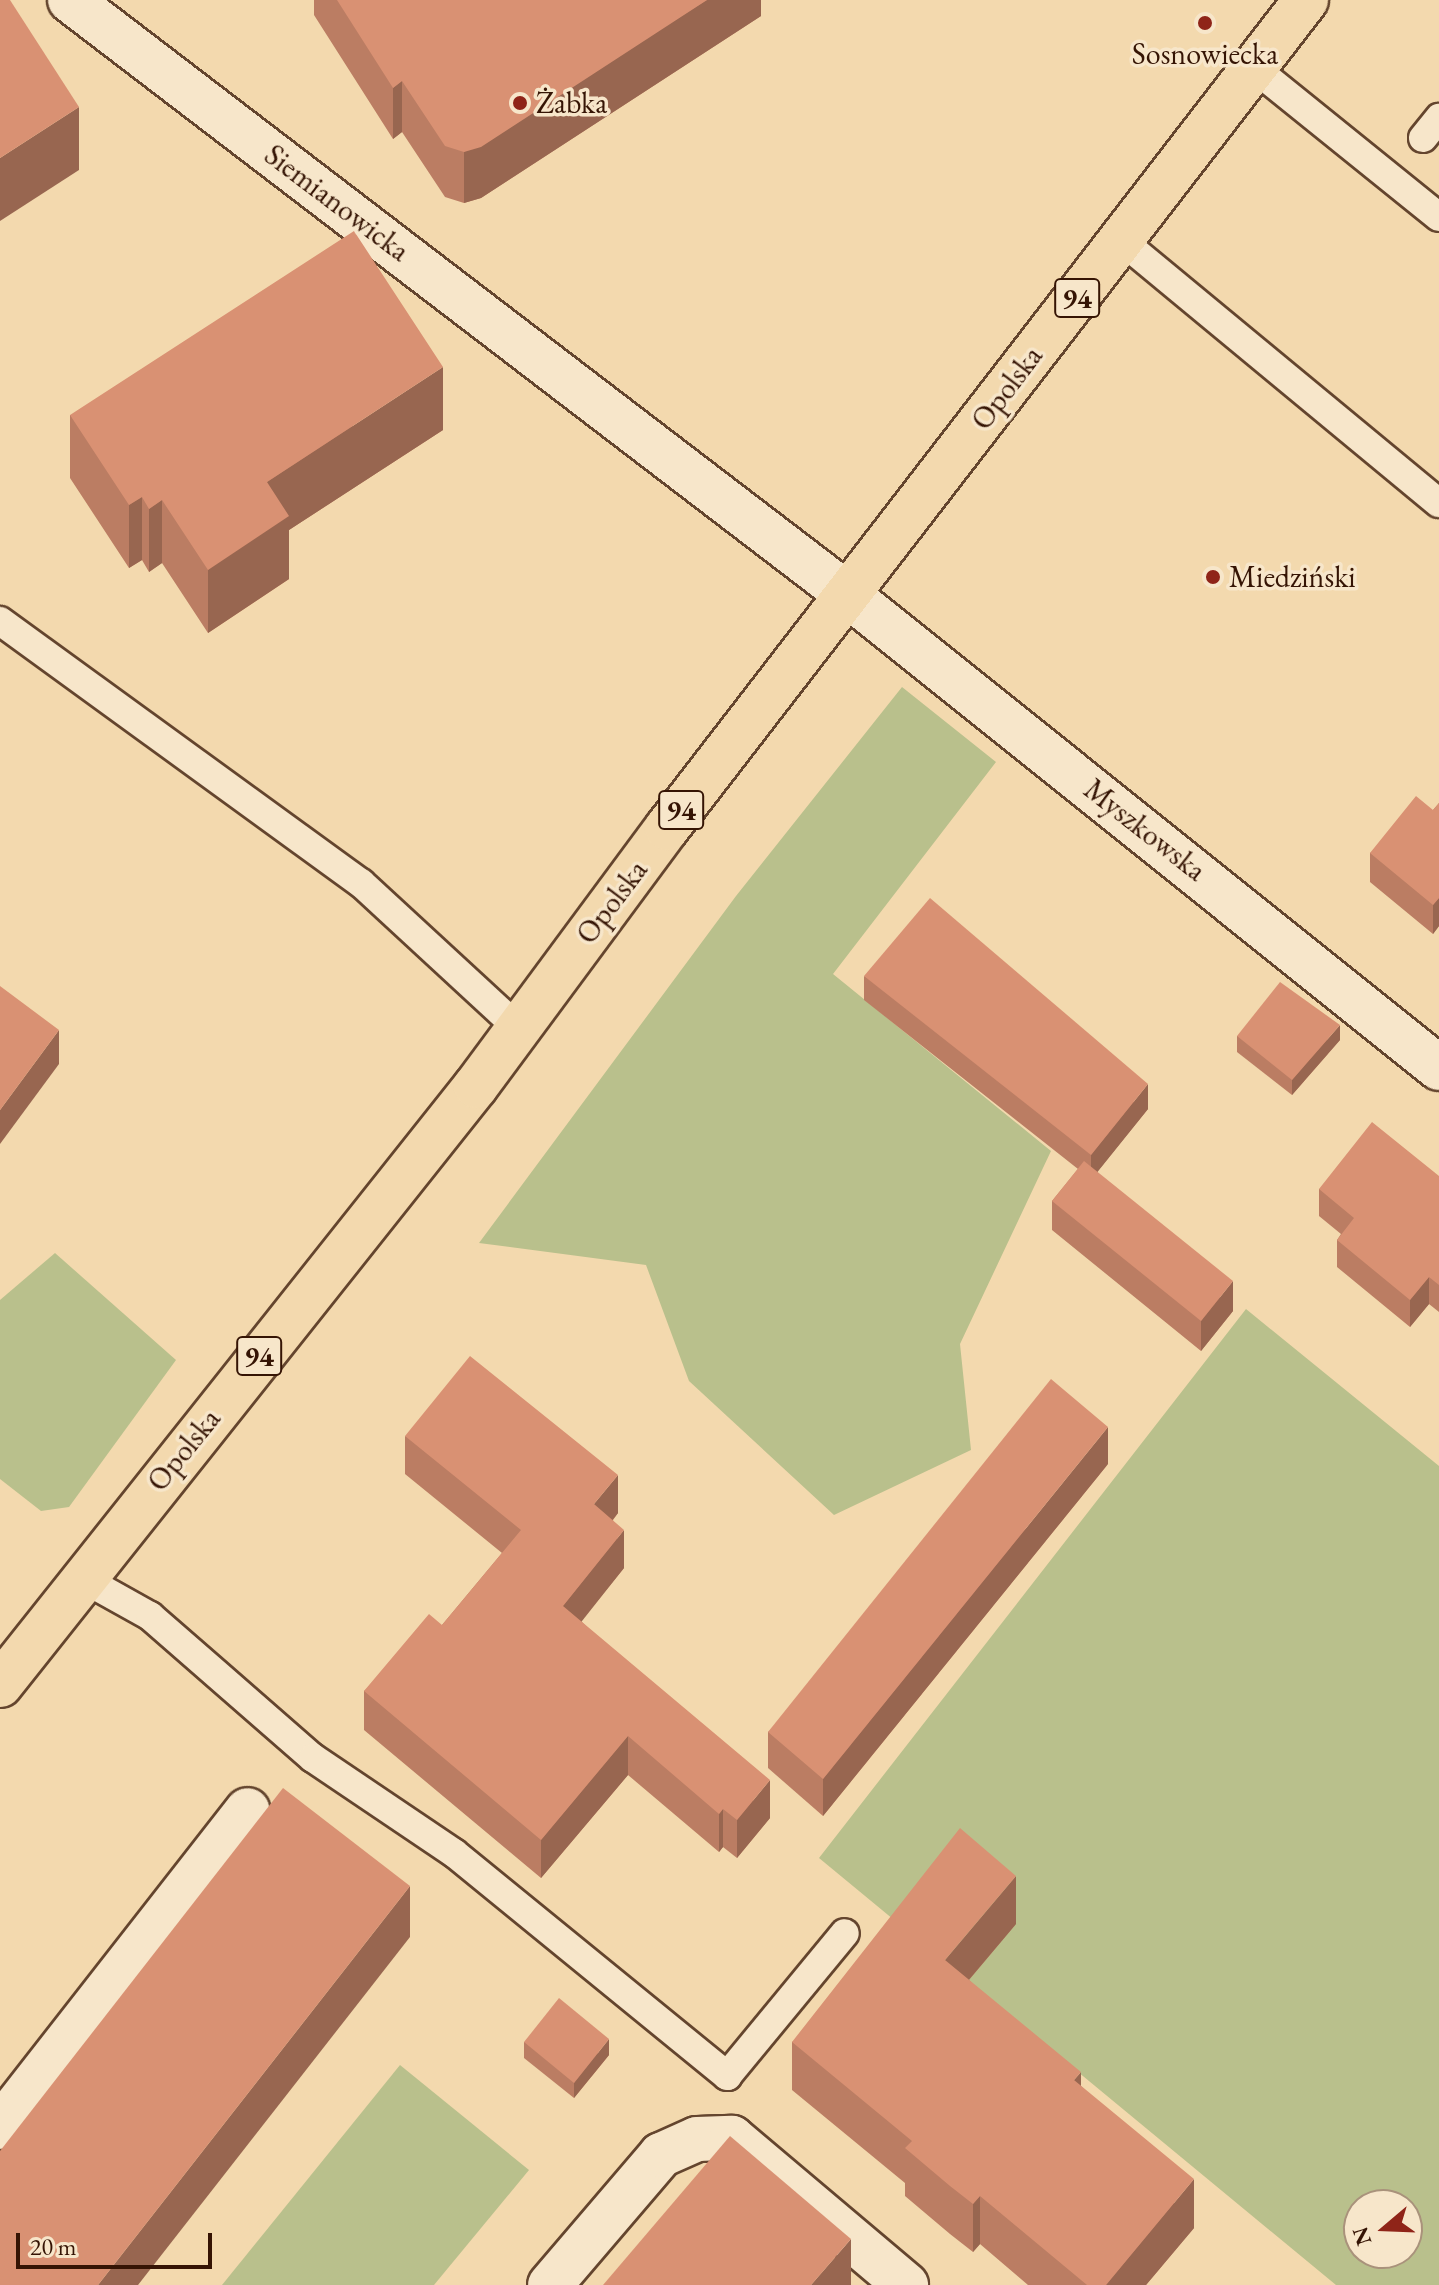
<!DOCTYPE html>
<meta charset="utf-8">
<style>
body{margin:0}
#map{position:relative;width:1439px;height:2285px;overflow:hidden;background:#f3d9ae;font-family:"EB Garamond",serif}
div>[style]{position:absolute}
.green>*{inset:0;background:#b9c08c}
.roads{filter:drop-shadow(2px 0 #64452e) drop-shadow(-2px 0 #64452e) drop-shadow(0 2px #64452e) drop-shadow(0 -2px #64452e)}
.service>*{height:28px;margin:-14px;padding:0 14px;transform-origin:14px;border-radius:14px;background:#f7e6ca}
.minor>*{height:44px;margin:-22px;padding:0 22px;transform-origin:22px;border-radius:22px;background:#f7e6ca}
.primary>*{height:44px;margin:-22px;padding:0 22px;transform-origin:22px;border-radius:22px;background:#f3d9ae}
.wall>*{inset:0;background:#bb7d63}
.shaded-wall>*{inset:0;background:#986650}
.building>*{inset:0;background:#d99173}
.dots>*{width:22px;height:22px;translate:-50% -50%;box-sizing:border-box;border:4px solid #f7e6ca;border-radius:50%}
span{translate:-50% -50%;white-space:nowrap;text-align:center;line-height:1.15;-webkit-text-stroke:7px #f7e6ca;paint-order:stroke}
.shield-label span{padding:2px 6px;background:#f7e6ca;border:2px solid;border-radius:6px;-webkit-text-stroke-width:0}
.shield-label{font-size:28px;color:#351404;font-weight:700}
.poi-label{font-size:30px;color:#351404}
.left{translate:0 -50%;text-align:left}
.street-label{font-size:30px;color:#351404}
.north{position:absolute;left:1343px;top:2189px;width:80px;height:80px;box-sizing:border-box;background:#f7e6ca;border:2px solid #a9927b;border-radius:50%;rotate:251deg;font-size:22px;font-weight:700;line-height:32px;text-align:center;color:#351404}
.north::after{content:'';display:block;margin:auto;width:28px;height:36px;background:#8f2418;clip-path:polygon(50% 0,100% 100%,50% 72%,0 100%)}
.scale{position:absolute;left:16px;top:2233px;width:196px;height:36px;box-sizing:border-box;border:4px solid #351404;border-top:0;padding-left:10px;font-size:24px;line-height:28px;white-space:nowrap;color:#351404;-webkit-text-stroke:6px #f7e6ca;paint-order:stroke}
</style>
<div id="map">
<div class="green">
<i style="clip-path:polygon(902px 687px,996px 762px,833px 974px,1051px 1151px,960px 1344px,971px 1450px,834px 1515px,689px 1381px,646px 1265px,479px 1243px,736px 896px)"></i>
<i style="clip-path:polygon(55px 1253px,176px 1360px,69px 1507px,41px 1511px,0 1479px,0 1300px)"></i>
<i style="clip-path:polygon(evenodd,1246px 1309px,1439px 1466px,1439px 2285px,1336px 2285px,819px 1858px,1246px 1309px,1359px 2205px,1407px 2205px,1407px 2253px,1359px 2253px,1359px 2205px)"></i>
<i style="clip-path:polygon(400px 2065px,529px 2170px,434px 2285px,222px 2285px)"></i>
</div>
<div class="roads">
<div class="service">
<i style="left:1253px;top:67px;width:239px;rotate:38.9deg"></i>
<i style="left:1423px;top:138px;width:26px;rotate:-51deg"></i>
<i style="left:1122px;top:241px;width:411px;rotate:39.6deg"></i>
<i style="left:0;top:621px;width:446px;rotate:36deg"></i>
<i style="left:361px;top:883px;width:214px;rotate:42.7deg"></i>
<i style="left:82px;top:1578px;width:78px;rotate:29.2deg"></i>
<i style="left:150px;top:1616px;width:216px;rotate:41.1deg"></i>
<i style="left:313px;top:1758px;width:170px;rotate:34deg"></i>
<i style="left:454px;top:1853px;width:353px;rotate:39.2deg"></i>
<i style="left:727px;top:2076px;width:185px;rotate:-50.5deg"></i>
</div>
<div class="minor">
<i style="left:70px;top:0;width:979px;rotate:37.41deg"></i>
<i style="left:848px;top:595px;width:757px;rotate:38.67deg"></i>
<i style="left:0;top:2127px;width:402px;rotate:-52deg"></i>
<i style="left:550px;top:2285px;width:171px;rotate:-49.5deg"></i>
<i style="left:661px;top:2155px;width:39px;rotate:-24deg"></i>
<i style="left:697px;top:2139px;width:35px;rotate:-2deg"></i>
<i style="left:732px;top:2138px;width:228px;rotate:40.2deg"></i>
</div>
<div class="primary">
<i style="left:0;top:1685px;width:765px;rotate:-51.53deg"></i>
<i style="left:476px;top:1086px;width:321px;rotate:-53.5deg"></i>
<i style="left:667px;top:828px;width:1046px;rotate:-52.34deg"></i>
</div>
</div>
<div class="wall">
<i style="clip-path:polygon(314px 0,761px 0,761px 16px,481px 198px,464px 203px,445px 197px,402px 132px,393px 139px,314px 15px)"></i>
<i style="clip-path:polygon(70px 415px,443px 430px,289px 530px,289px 579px,208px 633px,162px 563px,149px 572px,142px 560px,129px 568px,70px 478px)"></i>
<i style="clip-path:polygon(1439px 803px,1439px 926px,1433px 934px,1370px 882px,1370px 853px,1433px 810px)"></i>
<i style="clip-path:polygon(864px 976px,1148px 1109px,1097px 1172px,1233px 1311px,1201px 1351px,1052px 1230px,1052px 1201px,1078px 1169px,864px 1000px)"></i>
<i style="clip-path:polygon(1237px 1036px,1340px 1040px,1292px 1095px,1237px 1052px)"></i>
<i style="clip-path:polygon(1439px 1176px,1439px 1312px,1429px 1304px,1410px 1327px,1337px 1267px,1337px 1240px,1341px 1234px,1319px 1216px,1319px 1189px)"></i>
<i style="clip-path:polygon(405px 1436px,618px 1513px,613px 1520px,624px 1568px,581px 1621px,770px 1818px,737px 1858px,723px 1847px,719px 1852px,628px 1775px,541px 1878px,364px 1730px,364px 1691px,442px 1625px,502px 1553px,405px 1474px)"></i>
<i style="clip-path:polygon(1108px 1464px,823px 1816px,768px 1768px,768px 1732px)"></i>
<i style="clip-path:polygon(1016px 1924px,969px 1980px,1081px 2086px,1194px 2228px,1146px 2285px,1028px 2285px,980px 2244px,973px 2252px,950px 2234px,905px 2196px,905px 2183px,792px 2090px,792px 2042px)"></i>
<i style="clip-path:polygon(524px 2042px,609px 2055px,574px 2098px,524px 2058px)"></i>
</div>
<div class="shaded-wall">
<i style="clip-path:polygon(707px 0,761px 0,761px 16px,481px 198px,464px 203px,464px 152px)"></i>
<i style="clip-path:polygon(402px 81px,402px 132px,393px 139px,393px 88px)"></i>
<i style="clip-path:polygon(79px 107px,79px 170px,0 221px,0 158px)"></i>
<i style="clip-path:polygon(443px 367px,443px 430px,289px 530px,289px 579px,208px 633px,208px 570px,267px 482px)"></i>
<i style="clip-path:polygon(142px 497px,142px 560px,129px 568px,129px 505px)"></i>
<i style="clip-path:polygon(162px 500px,162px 563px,149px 572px,149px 509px)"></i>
<i style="clip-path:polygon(1439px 898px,1439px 926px,1433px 934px,1433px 905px)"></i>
<i style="clip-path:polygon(1340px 1025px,1340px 1040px,1292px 1095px,1292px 1080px)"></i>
<i style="clip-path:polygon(59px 1030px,59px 1064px,0 1144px,0 1110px)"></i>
<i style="clip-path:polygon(1148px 1084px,1148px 1109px,1091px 1180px,1091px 1155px)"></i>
<i style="clip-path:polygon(1429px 1277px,1429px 1304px,1410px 1327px,1410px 1300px)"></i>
<i style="clip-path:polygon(1233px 1281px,1233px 1311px,1201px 1351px,1201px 1321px)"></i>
<i style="clip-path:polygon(1108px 1427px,1108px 1464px,823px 1816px,823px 1779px)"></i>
<i style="clip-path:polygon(618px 1475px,618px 1513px,594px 1543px,594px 1504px)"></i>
<i style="clip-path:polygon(624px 1530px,624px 1568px,563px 1645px,563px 1606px)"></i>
<i style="clip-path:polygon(628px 1736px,628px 1775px,541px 1878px,541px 1840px)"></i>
<i style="clip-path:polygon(770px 1780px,770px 1818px,737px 1858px,737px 1820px)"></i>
<i style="clip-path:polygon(723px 1809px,723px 1847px,719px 1852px,719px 1814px)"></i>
<i style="clip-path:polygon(1016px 1876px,1016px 1924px,945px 2008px,945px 1960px)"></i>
<i style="clip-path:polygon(410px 1886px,410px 1937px,138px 2285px,98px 2285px)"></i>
<i style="clip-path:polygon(609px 2039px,609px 2055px,574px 2098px,574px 2083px)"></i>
<i style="clip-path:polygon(1081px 2072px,1081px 2121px,1074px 2080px)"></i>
<i style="clip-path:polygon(1194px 2179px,1194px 2228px,1146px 2285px,1106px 2285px)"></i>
<i style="clip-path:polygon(980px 2196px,980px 2244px,973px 2252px,973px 2204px)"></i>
<i style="clip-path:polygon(851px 2239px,851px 2285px,811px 2285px)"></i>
</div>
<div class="building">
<i style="clip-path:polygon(0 0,10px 0,79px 107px,0 158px)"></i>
<i style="clip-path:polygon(337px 0,707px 0,481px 147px,464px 152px,445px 146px,402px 81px,393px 88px)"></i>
<i style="clip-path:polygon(354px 231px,443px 367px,267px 482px,289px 516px,208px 570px,162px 500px,149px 509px,142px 497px,129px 505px,70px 415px)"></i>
<i style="clip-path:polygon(1416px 796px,1433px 810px,1439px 803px,1439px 898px,1433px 905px,1370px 853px)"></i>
<i style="clip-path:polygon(930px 898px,1148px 1084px,1091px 1155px,864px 976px)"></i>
<i style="clip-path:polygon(1280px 982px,1340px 1025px,1292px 1080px,1237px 1036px)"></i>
<i style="clip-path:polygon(0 986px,59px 1030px,0 1110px)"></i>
<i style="clip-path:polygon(1372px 1122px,1439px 1176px,1439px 1285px,1429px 1277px,1410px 1300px,1337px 1240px,1354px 1218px,1319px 1189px)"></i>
<i style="clip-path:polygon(1084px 1161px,1233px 1281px,1201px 1321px,1052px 1201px)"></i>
<i style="clip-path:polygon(470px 1356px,618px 1475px,594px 1504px,624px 1530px,563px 1606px,770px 1780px,737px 1820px,723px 1809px,719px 1814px,628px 1736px,541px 1840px,364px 1691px,429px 1614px,442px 1625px,521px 1530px,405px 1436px)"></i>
<i style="clip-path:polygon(1051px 1379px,1108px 1427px,823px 1779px,768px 1732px)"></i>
<i style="clip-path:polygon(283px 1788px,410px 1886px,98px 2285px,0 2285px,0 2151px)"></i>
<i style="clip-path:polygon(960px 1828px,1016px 1876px,945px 1960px,1081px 2072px,1074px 2080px,1194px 2179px,1106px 2285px,1087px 2285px,980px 2196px,973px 2204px,950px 2186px,905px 2148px,912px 2141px,792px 2042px)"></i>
<i style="clip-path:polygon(559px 1998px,609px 2039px,574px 2083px,524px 2042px)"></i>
<i style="clip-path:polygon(730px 2136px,851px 2239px,811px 2285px,603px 2285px)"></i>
</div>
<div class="dots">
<i style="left:1205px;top:23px;background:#8f2418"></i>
<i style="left:520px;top:103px;background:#8f2418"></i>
<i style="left:1213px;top:577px;background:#8f2418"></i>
</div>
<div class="shield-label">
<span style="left:1077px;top:298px">94</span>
<span style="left:681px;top:810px">94</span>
<span style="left:259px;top:1356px">94</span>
</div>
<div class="poi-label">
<span style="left:1205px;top:54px">Sosnowiecka</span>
<span class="left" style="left:536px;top:103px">Żabka</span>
<span class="left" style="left:1229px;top:577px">Miedziński</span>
</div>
<div class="street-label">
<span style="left:337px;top:203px;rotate:37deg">Siemianowicka</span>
<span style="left:1007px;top:388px;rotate:-53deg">Opolska</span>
<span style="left:1145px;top:830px;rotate:38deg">Myszkowska</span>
<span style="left:612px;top:902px;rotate:-53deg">Opolska</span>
<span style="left:184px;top:1450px;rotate:-51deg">Opolska</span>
</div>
<div class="north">N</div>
<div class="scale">20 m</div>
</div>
